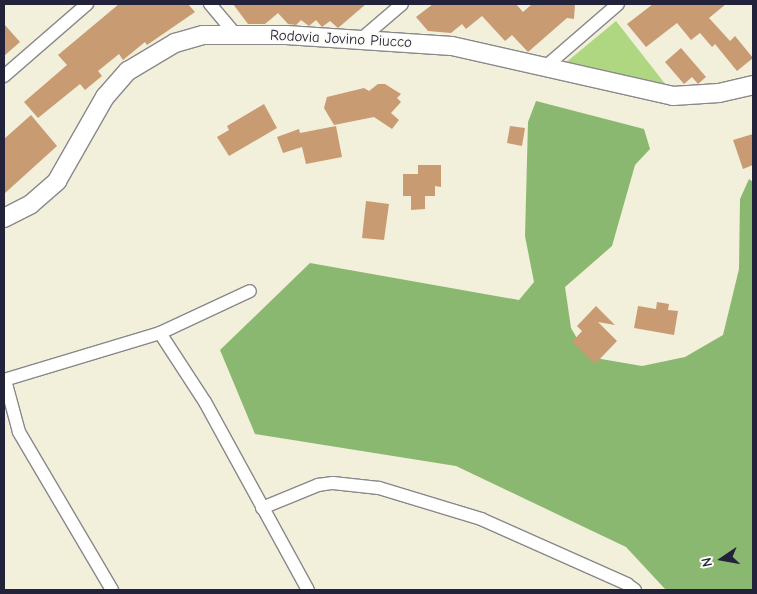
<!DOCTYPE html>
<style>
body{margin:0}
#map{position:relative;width:757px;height:594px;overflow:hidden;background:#f2efdb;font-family:"Comic Neue",sans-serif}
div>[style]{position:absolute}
.green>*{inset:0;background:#afd782}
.forest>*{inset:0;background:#8bb870}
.building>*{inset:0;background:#c99b73}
.roads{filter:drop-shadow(1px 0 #8a888b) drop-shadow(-1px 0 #8a888b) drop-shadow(0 1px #8a888b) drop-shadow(0 -1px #8a888b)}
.street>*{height:12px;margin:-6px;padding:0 6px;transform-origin:6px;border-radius:6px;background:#fff}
.secondary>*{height:18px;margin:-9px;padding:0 9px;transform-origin:9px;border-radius:9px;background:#fff}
span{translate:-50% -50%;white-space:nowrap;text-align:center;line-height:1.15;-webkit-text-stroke:4px #fdfcf7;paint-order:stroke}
.street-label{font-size:15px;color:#22223b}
.frame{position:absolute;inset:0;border:5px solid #22223b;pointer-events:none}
.north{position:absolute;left:697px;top:534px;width:50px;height:50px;-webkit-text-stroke:4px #fdfcf7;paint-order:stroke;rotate:258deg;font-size:14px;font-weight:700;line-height:20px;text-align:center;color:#22223b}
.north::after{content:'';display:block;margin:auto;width:18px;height:22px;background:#22223b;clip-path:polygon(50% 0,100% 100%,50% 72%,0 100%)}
</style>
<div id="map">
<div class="green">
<i style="clip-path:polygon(616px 21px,666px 85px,564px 64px)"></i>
</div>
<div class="forest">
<i style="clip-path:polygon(536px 101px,644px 129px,650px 149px,635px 165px,612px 246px,565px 287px,571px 328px,582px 347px,601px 359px,642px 366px,685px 357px,723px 335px,739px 269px,740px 199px,749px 179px,753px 182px,753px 590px,666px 590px,626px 547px,456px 466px,255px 434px,220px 350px,310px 263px,519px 300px,534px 282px,525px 236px,528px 122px)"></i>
</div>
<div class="building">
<i style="clip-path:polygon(119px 4px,188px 4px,195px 12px,147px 45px,145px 42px,123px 60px,119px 54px,98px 71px,102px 76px,85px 90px,80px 84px,38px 118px,24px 102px,67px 65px,58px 55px)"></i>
<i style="clip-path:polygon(233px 4px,366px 4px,338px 28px,330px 21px,322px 27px,316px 20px,309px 26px,301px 20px,296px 25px,288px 24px,278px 13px,265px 24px,248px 24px)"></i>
<i style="clip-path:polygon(433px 4px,516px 4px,523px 12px,532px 4px,575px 4px,574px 19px,567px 18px,528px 52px,512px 35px,505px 41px,482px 16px,466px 29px,462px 24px,451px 33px,428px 31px,416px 17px)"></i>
<i style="clip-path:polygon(653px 4px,726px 4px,709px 18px,730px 41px,735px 36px,753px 58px,737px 71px,715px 44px,712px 47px,700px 33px,691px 40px,677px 23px,646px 47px,627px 24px)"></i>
<i style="clip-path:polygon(4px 24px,20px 42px,4px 56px)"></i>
<i style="clip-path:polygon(681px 48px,706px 77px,698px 84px,692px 77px,684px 84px,665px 62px)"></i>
<i style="clip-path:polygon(378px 84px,385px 84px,401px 94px,397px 98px,401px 102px,391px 113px,399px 120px,392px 129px,374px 117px,334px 125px,324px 108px,327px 97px,364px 88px,369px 91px)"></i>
<i style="clip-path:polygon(264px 104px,277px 128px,229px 156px,217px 137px,229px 130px,227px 126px)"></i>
<i style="clip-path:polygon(31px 115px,57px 146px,4px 194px,4px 139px)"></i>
<i style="clip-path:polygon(336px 126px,342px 157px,306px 164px,302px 147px,283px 153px,277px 137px,299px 129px,300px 133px)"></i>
<i style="clip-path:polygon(510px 126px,525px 128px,522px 146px,507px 143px)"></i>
<i style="clip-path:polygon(753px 134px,753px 165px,743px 169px,733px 140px)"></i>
<i style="clip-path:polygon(418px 165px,441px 165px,441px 187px,435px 186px,435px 196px,425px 196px,425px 209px,411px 210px,411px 196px,403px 196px,403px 174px,418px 174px)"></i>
<i style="clip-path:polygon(366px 201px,389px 204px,384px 240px,362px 238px)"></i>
<i style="clip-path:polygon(657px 302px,669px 304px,668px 310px,678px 311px,674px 335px,634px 328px,638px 306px,656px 309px)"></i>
<i style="clip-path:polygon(596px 306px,615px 325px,598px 322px,617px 341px,595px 364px,572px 342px,582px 331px,577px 326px)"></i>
</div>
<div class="roads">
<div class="street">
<i style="left:210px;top:4px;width:39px;rotate:50deg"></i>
<i style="left:360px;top:40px;width:55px;rotate:-40.6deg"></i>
<i style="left:545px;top:67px;width:96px;rotate:-40.8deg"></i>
<i style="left:4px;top:76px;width:110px;rotate:-40.9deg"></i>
<i style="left:160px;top:333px;width:82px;rotate:56.9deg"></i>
<i style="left:205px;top:402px;width:214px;rotate:61.3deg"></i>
<i style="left:4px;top:380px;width:163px;rotate:-16.8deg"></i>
<i style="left:160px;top:333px;width:99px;rotate:-25deg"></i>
<i style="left:5px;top:380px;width:54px;rotate:74.9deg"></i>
<i style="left:19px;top:432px;width:183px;rotate:59.5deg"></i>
<i style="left:262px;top:508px;width:61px;rotate:-22.3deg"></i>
<i style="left:318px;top:485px;width:15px;rotate:-8deg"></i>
<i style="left:333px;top:483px;width:46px;rotate:6.2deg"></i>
<i style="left:379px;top:488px;width:107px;rotate:16.9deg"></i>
<i style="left:481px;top:519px;width:160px;rotate:24deg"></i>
<i style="left:627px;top:584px;width:10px;rotate:37deg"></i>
</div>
<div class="secondary">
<i style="left:4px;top:218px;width:30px;rotate:-27deg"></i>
<i style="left:31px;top:204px;width:35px;rotate:-41deg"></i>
<i style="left:57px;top:181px;width:97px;rotate:-60.3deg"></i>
<i style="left:105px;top:97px;width:35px;rotate:-49deg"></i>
<i style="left:128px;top:71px;width:55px;rotate:-30.8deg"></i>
<i style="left:175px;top:43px;width:29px;rotate:-16deg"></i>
<i style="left:203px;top:35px;width:83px"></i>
<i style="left:286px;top:35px;width:166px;rotate:3.8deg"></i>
<i style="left:452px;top:46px;width:227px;rotate:12.7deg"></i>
<i style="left:673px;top:96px;width:46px;rotate:-3.7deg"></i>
<i style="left:719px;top:93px;width:35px;rotate:-13deg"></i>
</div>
</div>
<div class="street-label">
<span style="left:341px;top:39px;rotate:3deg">Rodovia Jovino Piucco</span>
</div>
<div class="frame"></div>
<div class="north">N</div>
</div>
